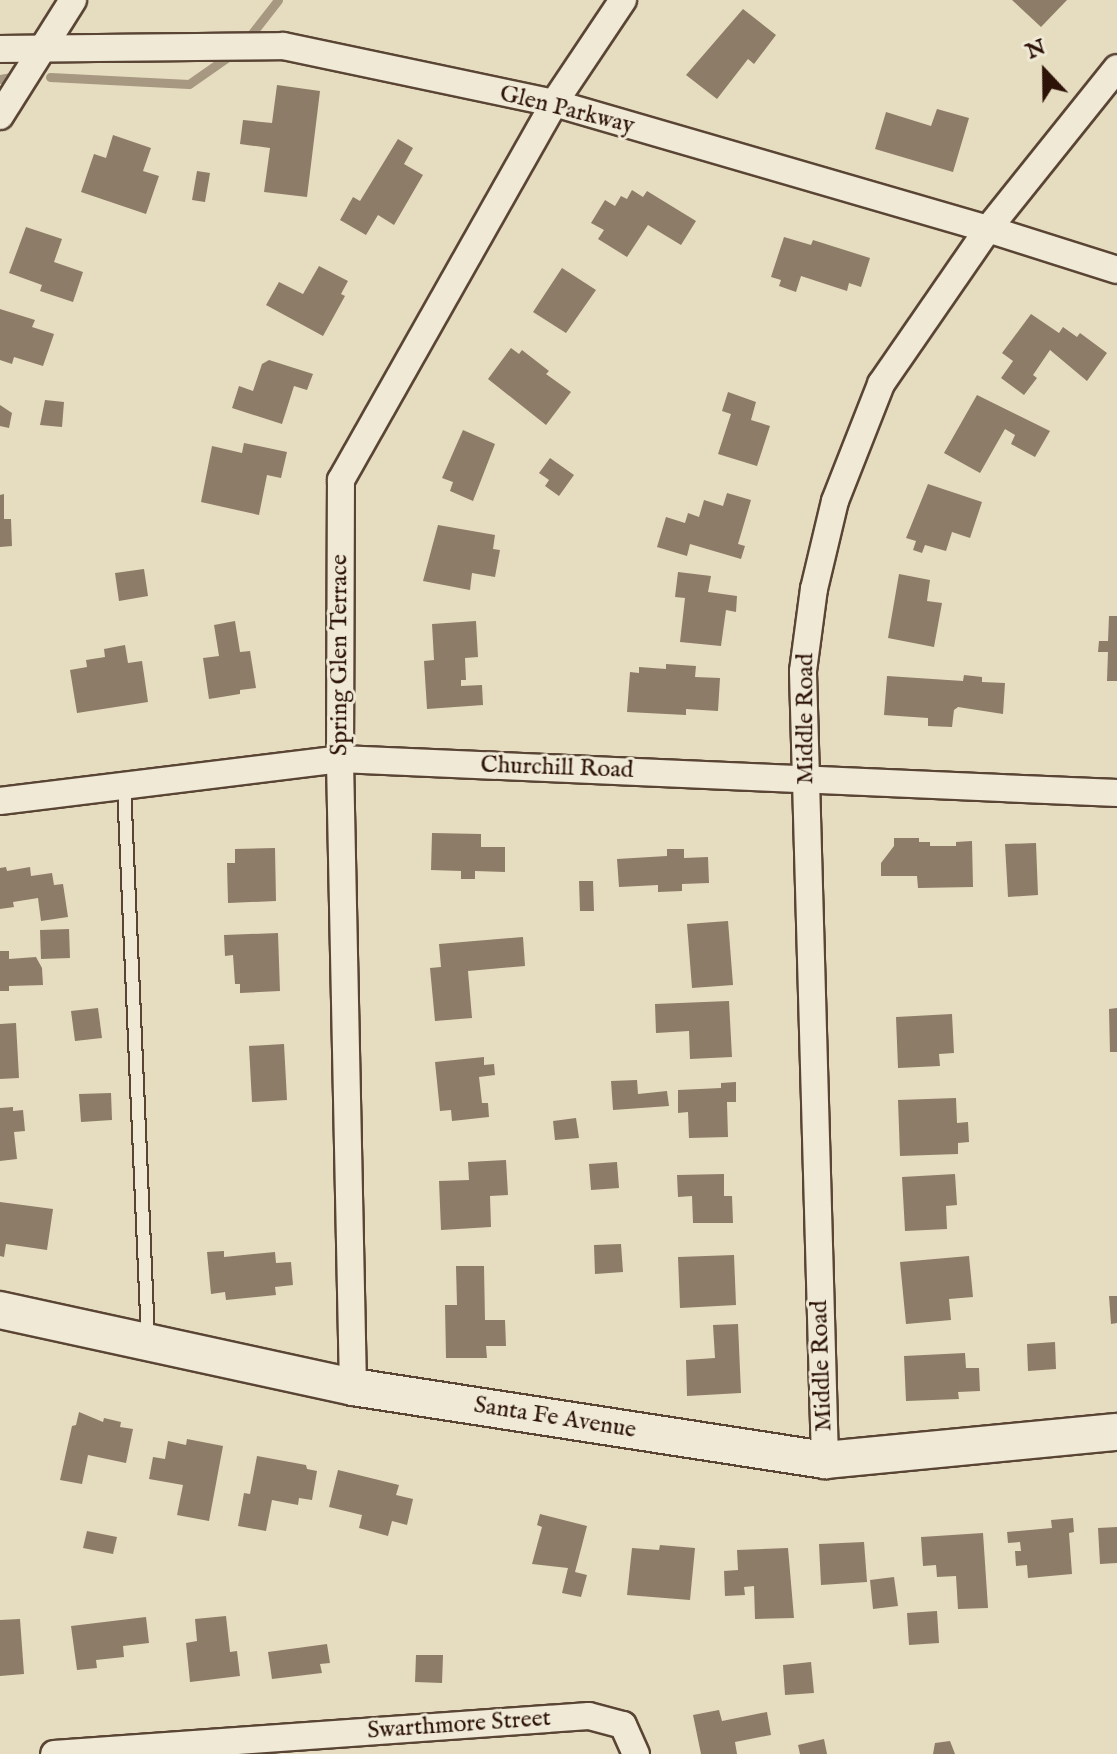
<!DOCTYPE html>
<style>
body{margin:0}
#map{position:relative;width:1117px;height:1754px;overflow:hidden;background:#e6ddc0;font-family:"IM FELL English",serif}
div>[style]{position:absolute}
.stream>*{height:9px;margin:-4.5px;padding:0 4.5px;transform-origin:4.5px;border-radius:4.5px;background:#a79881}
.building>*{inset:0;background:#8d7c67}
.roads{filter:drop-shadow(2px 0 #5a4535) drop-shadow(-2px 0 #5a4535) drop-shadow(0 2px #5a4535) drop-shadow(0 -2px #5a4535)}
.service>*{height:12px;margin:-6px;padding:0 6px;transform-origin:6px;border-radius:6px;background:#efe9d6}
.minor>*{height:26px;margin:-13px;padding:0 13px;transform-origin:13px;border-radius:13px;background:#efe9d6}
.secondary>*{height:36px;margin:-18px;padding:0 18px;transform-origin:18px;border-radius:18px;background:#efe9d6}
span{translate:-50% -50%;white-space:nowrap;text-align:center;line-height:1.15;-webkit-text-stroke:6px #efe9d6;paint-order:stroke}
.street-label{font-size:24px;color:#2c1207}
.north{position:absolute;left:1005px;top:32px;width:80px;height:80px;-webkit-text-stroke:6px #efe9d6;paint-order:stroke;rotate:338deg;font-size:22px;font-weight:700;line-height:32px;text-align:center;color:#2c1207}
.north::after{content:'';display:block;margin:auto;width:28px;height:36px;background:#2c1207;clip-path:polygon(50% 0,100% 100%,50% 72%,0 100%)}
</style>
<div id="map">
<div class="stream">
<i style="left:246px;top:41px;width:52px;rotate:-52deg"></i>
<i style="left:50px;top:77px;width:139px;rotate:2.9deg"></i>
<i style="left:189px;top:84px;width:52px;rotate:-34.9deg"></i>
<i style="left:0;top:79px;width:10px;rotate:-11deg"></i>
</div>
<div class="building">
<i style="clip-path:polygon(1012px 0,1067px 0,1041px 27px)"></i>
<i style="clip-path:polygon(743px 9px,776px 35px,754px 64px,748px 59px,717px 99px,686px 75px)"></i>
<i style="clip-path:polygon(277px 85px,320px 91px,307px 197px,264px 192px,270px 148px,240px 144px,243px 120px,272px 123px)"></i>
<i style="clip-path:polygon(937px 109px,969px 118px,953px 172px,875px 149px,886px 112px,931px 126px)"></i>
<i style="clip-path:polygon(113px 135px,151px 148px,143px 171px,159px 176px,146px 214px,81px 192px,94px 154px,106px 158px)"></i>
<i style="clip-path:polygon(398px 139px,413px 148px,404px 164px,423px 175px,394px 225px,378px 215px,366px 235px,340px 220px,353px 197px,360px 201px)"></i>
<i style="clip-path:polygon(197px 171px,210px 173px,205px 202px,192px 200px)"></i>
<i style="clip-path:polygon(632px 190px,643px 197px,647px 191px,696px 221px,681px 245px,648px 225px,627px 257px,598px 239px,604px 230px,591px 223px,605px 200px,615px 206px,621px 196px,627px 199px)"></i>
<i style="clip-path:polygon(26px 227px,62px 239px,54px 262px,83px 272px,73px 302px,40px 291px,42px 285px,9px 273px)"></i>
<i style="clip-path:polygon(784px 237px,811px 245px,813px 240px,870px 258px,861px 287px,849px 283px,847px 291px,801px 276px,796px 292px,779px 286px,781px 280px,771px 277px)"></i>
<i style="clip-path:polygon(319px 266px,348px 281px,341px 294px,345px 296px,323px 336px,266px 305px,279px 282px,303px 294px)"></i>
<i style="clip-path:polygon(562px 268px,596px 290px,566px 333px,533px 312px)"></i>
<i style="clip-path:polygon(0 309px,35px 320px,32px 327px,54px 334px,43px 366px,14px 357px,12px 364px,0 360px)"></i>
<i style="clip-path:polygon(1031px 314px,1059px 333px,1063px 327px,1077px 337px,1080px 333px,1107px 353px,1087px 381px,1050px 350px,1033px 375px,1037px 378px,1024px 395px,1001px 378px,1013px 361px,1002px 353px)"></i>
<i style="clip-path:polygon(511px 348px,519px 354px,522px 350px,549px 371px,546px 374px,571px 392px,546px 425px,488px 379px)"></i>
<i style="clip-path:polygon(269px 360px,313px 374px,307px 390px,294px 386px,282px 424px,232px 408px,239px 386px,253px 391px,262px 364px)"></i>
<i style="clip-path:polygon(728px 392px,756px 402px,751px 420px,770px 426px,757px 466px,718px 454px,731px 414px,722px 411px)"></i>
<i style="clip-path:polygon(977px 395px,1050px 431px,1035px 457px,1011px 444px,1015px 435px,1005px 429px,980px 473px,944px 453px)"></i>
<i style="clip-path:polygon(45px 400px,64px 402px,62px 427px,40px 425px)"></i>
<i style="clip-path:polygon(0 405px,12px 413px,9px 428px,0 426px)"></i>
<i style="clip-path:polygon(463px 430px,495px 444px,473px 501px,450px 491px,453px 482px,442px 478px)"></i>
<i style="clip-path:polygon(244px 443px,287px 452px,281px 478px,267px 475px,259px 515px,201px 502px,212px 446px,242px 453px)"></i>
<i style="clip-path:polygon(550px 458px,574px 475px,559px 496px,545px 486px,549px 480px,539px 473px)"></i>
<i style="clip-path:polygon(928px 484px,982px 502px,970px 538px,952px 532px,946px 551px,925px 545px,922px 553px,913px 550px,916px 541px,906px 538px)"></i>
<i style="clip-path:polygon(727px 493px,751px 500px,738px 544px,745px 546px,741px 559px,690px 544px,687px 556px,657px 547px,666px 517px,685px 523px,688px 513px,699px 517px,704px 500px,723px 506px)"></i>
<i style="clip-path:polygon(4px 494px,4px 519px,11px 519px,12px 546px,0 547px,0 495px)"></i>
<i style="clip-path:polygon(438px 525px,495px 535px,493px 549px,500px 550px,495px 577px,472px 573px,470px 590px,423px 581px)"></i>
<i style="clip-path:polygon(144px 569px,148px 596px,119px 601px,115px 573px)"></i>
<i style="clip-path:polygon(678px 572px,711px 576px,708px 592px,737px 596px,736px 612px,726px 610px,721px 646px,680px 642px,685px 598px,675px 597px)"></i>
<i style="clip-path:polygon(899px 574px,930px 580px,927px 601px,942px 603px,934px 647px,888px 638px)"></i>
<i style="clip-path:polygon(1109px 616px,1117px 616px,1117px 681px,1107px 681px,1108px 652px,1098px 652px,1099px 641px,1108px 641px)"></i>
<i style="clip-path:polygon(235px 621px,240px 652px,250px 651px,256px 688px,240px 690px,240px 694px,209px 699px,203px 658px,219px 656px,214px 625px)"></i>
<i style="clip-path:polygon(476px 621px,478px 657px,465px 658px,466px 680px,461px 680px,461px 686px,482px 685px,483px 705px,427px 709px,424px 661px,434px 660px,432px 624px)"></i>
<i style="clip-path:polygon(125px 645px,128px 663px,142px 661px,148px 702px,77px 713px,70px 670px,87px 667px,86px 660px,105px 657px,104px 649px)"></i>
<i style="clip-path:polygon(666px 664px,696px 666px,695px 677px,720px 678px,718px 711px,686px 709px,686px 715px,627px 712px,630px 672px,639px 673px,639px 667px,666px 669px)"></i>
<i style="clip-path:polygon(964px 675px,982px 677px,982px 682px,1005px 683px,1003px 714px,958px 707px,954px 710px,952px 727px,928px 726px,928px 718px,884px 715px,887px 676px,963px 681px)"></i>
<i style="clip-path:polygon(432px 833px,481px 834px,481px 847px,505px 847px,505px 872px,475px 871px,475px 879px,461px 879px,461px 871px,431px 870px)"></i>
<i style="clip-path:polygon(894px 838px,919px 838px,919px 842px,930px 842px,930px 846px,956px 846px,956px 842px,972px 841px,973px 887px,918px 888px,917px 876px,881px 876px,881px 863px,894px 846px)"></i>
<i style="clip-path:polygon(1036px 843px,1038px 895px,1008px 897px,1005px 844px)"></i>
<i style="clip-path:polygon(275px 848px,276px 901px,228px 903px,227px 863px,235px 863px,235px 849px)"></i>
<i style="clip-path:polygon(667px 849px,684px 849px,684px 858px,708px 857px,709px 883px,682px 884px,682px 891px,658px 892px,658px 885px,619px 887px,617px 859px,667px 856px)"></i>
<i style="clip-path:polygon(6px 867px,7px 871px,30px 867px,31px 876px,52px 873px,54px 885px,63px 884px,68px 917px,41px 921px,38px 898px,13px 902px,14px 907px,0 909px,0 868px)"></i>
<i style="clip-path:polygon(579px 881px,593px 881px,594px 911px,580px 911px)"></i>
<i style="clip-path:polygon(728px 921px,733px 985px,692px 988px,687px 924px)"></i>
<i style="clip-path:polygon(69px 929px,70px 958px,41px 959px,40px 930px)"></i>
<i style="clip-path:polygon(278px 933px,280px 991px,240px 993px,240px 984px,235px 984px,233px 955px,225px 956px,224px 935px)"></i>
<i style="clip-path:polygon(523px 937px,525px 966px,468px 971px,472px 1018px,435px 1021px,430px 968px,441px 967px,439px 944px)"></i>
<i style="clip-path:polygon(0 951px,9px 951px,9px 959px,36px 957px,42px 968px,43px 985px,9px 986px,9px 991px,0 991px)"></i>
<i style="clip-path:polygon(729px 1001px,732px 1057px,690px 1059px,689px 1031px,656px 1033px,655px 1004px)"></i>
<i style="clip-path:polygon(98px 1008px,102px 1038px,75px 1041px,71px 1011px)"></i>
<i style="clip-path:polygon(1117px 1008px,1117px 1052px,1110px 1052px,1109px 1009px)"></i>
<i style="clip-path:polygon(952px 1014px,954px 1053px,939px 1054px,940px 1066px,898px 1068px,896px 1017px)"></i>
<i style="clip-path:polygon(16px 1023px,19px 1078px,0 1079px,0 1024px)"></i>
<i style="clip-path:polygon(284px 1044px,287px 1100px,252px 1102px,249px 1046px)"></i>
<i style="clip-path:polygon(484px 1057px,484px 1065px,494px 1064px,495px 1075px,479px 1077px,482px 1103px,488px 1103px,489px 1117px,452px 1121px,451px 1110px,440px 1111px,435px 1062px)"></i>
<i style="clip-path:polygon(637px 1080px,638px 1094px,667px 1091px,669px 1106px,613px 1110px,611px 1081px)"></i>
<i style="clip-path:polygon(736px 1082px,736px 1102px,727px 1102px,728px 1137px,689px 1138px,688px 1112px,678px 1113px,678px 1090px,721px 1088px,721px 1083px)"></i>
<i style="clip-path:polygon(111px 1093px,112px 1120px,81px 1122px,79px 1094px)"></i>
<i style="clip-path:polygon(956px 1098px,957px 1123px,968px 1122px,969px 1142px,958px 1143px,958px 1154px,900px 1156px,898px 1100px)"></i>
<i style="clip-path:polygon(13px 1107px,13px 1111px,23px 1110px,25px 1131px,14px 1132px,17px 1159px,0 1161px,0 1108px)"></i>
<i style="clip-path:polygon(576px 1118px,579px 1138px,555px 1140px,553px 1121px)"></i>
<i style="clip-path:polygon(506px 1160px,508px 1195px,490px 1196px,491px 1227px,441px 1230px,439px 1181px,469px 1180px,468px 1162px)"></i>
<i style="clip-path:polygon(617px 1162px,619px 1188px,591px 1190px,589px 1164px)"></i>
<i style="clip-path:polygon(724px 1174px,724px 1196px,732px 1196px,733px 1223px,693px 1223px,692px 1196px,678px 1197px,677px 1175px)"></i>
<i style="clip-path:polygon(955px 1174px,957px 1205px,946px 1206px,947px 1229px,905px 1231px,902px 1177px)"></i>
<i style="clip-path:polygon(0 1202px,53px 1209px,47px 1250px,6px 1244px,4px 1257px,0 1256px)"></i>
<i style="clip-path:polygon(621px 1244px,623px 1272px,595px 1274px,594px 1245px)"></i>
<i style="clip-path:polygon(224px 1251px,224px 1257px,275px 1252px,276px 1263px,291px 1262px,293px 1285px,275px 1287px,276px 1295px,226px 1300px,225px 1292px,211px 1294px,207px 1252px)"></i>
<i style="clip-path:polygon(734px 1255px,736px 1305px,680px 1308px,678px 1257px)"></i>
<i style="clip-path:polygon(969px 1256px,973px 1297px,949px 1299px,951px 1320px,906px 1324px,900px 1262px)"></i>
<i style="clip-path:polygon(456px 1266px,484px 1266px,485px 1320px,505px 1320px,506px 1346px,486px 1346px,487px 1358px,446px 1358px,445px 1305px,457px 1305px)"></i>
<i style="clip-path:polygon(1109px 1296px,1117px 1296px,1117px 1323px,1111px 1324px)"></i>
<i style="clip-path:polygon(738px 1324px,741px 1393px,687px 1396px,686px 1360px,715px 1358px,713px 1325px)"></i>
<i style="clip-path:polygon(1055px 1342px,1056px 1369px,1028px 1371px,1027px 1344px)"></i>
<i style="clip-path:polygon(965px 1353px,966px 1368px,979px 1368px,980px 1391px,958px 1392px,959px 1399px,906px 1401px,904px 1356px)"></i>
<i style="clip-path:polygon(79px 1412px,103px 1422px,104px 1418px,121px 1422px,120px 1427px,133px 1429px,126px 1463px,88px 1455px,82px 1484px,60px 1480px,72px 1426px,76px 1425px)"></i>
<i style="clip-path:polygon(187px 1439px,223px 1446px,209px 1521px,177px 1515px,183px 1485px,149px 1479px,153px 1457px,165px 1459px,168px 1441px,186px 1445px)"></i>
<i style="clip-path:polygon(257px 1456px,306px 1465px,307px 1469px,317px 1471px,312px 1500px,299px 1498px,298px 1505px,272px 1500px,266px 1531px,238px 1526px,244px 1493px,250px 1494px)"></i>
<i style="clip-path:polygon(338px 1470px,399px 1485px,396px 1495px,413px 1499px,407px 1525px,392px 1521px,388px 1536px,359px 1528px,362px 1515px,329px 1507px)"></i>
<i style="clip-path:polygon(540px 1514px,587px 1526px,575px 1572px,587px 1575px,581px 1597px,562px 1593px,568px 1568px,532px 1564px,542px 1527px,537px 1525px)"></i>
<i style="clip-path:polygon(1073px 1518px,1074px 1532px,1069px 1533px,1072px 1574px,1028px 1578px,1027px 1565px,1016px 1566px,1015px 1551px,1021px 1551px,1020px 1542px,1008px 1543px,1007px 1532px,1052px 1528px,1051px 1520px)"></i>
<i style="clip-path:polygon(1117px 1527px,1117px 1563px,1100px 1564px,1098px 1528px)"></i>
<i style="clip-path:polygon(87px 1531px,117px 1537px,113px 1554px,83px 1548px)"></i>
<i style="clip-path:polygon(983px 1533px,988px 1608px,958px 1609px,956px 1576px,937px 1577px,936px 1565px,923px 1566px,921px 1537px)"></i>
<i style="clip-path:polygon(864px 1542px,867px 1582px,821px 1585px,819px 1544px)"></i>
<i style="clip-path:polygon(660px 1545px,695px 1548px,690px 1600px,627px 1595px,632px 1548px,659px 1550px)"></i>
<i style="clip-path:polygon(788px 1548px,794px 1618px,755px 1619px,754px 1586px,744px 1587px,745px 1595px,725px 1596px,724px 1571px,738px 1570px,737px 1550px)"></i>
<i style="clip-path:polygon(894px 1577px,898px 1606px,873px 1609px,870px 1580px)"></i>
<i style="clip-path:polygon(937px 1611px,939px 1643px,909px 1645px,907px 1613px)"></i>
<i style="clip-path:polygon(226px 1616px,230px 1652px,237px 1651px,240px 1676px,190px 1682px,186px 1643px,197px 1641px,195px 1619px)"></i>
<i style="clip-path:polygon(146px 1617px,149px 1643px,123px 1646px,124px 1657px,96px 1660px,97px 1668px,77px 1670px,71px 1626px)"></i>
<i style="clip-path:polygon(20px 1619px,24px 1674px,0 1676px,0 1620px)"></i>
<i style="clip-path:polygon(327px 1644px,330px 1663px,320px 1664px,322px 1673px,272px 1679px,268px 1652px)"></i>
<i style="clip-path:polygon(416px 1655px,443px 1655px,442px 1683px,415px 1682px)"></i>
<i style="clip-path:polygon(811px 1662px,814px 1693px,785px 1695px,783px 1665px)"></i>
<i style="clip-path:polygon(719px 1710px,722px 1721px,767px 1712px,771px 1735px,735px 1742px,737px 1754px,701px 1754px,693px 1715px)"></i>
<i style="clip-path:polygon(824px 1739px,827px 1754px,800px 1754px,798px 1745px)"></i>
<i style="clip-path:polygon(950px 1741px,955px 1754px,933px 1754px,935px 1743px)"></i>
</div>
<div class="roads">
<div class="service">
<i style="left:124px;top:786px;width:554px;rotate:87.51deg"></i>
</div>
<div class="minor">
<i style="left:0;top:49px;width:283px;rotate:-0.6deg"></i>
<i style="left:283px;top:46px;width:277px;rotate:11.9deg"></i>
<i style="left:554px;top:103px;width:452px;rotate:16.2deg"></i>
<i style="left:988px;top:229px;width:135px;rotate:17.6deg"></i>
<i style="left:0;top:116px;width:137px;rotate:-57.8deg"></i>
<i style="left:0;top:801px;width:343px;rotate:-7deg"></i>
<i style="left:340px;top:759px;width:778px;rotate:2.51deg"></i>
<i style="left:353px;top:1387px;width:628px;rotate:-91.19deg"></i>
<i style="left:340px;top:759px;width:279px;rotate:-89.8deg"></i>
<i style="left:341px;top:480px;width:433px;rotate:-60.5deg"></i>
<i style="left:554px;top:103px;width:124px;rotate:-56.2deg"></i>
<i style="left:825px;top:1460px;width:789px;rotate:-91.6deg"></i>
<i style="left:803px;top:671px;width:83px;rotate:-82.4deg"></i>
<i style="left:814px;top:589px;width:90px;rotate:-76.6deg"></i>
<i style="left:835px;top:501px;width:126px;rotate:-68.5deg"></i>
<i style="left:881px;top:384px;width:188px;rotate:-55.4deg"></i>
<i style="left:988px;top:229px;width:206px;rotate:-51.3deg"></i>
<i style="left:54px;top:1754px;width:536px;rotate:-4.06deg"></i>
<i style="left:589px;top:1716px;width:35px;rotate:15deg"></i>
<i style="left:623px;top:1725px;width:32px;rotate:66deg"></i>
</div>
<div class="secondary">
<i style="left:0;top:1310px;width:361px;rotate:12.3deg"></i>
<i style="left:353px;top:1387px;width:478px;rotate:8.8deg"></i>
<i style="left:825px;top:1460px;width:293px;rotate:-5.5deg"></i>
</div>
</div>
<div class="street-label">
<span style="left:567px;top:110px;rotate:14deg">Glen Parkway</span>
<span style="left:340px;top:655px;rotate:-90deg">Spring Glen Terrace</span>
<span style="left:806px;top:719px;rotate:-90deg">Middle Road</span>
<span style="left:557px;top:768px;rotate:2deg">Churchill Road</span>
<span style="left:822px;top:1366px;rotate:-92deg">Middle Road</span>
<span style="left:555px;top:1418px;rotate:9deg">Santa Fe Avenue</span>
<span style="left:459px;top:1725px;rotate:-4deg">Swarthmore Street</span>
</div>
<div class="north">N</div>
</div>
